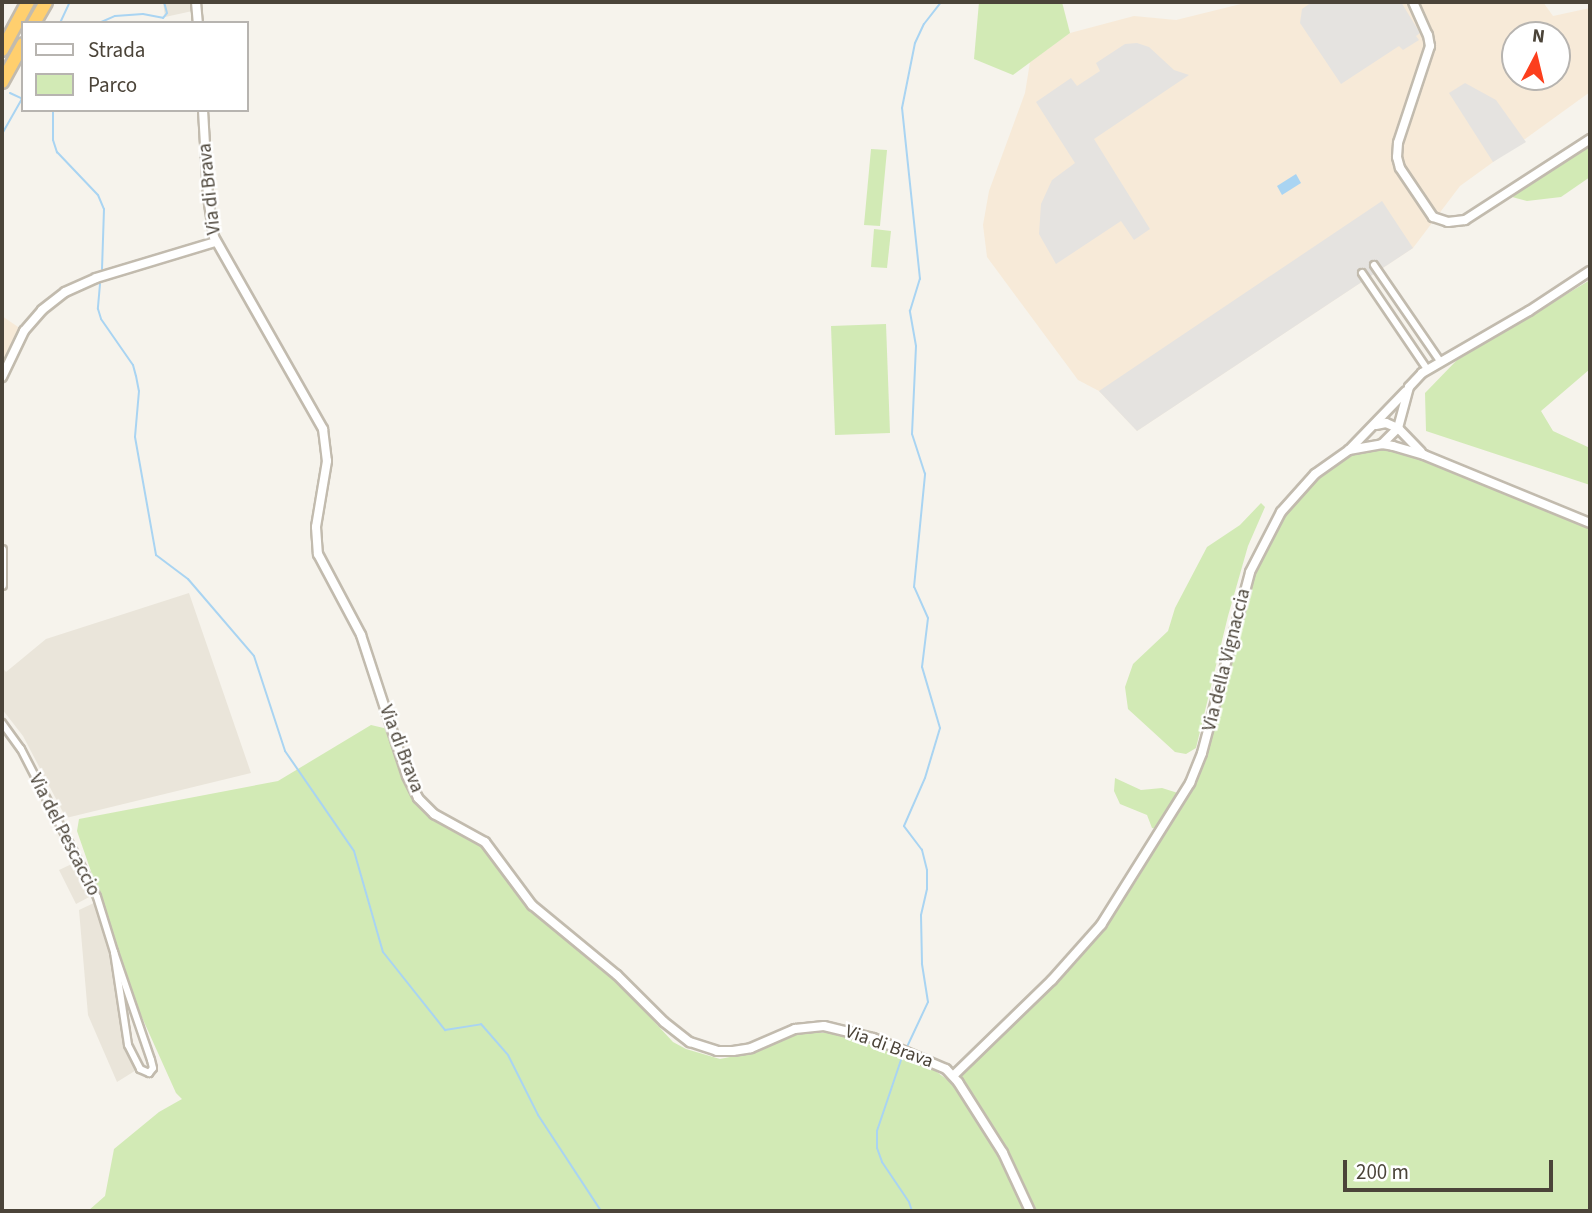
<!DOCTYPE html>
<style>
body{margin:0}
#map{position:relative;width:1592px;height:1213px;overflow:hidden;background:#f6f3ec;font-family:"Source Sans 3",sans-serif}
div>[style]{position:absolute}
.residential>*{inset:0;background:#eae5da}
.commercial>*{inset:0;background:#f7ead8}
.green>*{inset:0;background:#d2eab5}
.parking>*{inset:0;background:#e5e3e0}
.water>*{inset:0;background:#a9d4f2}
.stream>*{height:2px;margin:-1px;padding:0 1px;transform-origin:1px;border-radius:1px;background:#a9d4f2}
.roads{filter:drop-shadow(2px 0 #c2bbae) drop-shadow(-2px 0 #c2bbae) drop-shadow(0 2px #c2bbae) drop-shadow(0 -2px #c2bbae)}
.minor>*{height:6px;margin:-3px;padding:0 3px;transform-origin:3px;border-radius:3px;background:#fff}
.tertiary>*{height:8px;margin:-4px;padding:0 4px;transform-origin:4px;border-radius:4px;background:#fff}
.motorway>*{height:12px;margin:-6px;padding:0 6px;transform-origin:6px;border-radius:6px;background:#ffcf6e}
span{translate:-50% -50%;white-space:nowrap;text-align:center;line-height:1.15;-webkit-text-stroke:5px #fff;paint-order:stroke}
.street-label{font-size:19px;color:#4b4439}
.frame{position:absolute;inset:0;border:4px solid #4b4439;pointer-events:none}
.legend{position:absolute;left:21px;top:21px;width:228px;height:91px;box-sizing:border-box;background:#fff;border:2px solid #b7b4b0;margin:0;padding:9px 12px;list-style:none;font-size:21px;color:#4b4439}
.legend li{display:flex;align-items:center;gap:14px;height:35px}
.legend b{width:35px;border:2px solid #b7b4b0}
.north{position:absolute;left:1501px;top:21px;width:70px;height:70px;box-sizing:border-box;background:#fff;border:2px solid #b7b4b0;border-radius:50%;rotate:7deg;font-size:19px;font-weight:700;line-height:28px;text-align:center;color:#4b4439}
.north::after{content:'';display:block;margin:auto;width:24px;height:32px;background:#fc3f1d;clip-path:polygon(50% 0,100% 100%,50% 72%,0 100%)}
.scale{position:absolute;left:1343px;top:1160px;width:210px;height:32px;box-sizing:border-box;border:4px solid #4b4439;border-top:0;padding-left:9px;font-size:21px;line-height:24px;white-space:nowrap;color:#4b4439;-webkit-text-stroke:5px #fff;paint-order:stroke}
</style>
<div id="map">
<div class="residential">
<i style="clip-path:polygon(163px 2px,196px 2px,197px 10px,165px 17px)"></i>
<i style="clip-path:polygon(189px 593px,251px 773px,66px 818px,23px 736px,2px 709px,2px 667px,6px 672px,46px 639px)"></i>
<i style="clip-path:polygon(76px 862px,93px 895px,76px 904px,59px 870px)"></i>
<i style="clip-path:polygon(96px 902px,106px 923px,123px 1031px,138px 1069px,117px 1082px,88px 1015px,79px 910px)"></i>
</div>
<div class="commercial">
<i style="clip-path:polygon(evenodd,1249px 2px,1543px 2px,1553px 16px,1590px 8px,1590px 92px,1460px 186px,1413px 248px,1137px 431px,1099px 391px,1078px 380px,987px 257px,983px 225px,989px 191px,1025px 93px,1030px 62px,1070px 33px,1134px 16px,1176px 20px,1249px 2px,1515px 35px,1557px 35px,1557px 77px,1515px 77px,1515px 35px)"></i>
<i style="clip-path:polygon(2px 316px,24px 331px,2px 377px)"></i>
</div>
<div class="green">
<i style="clip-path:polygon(979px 2px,1062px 2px,1070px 33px,1013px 75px,974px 59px)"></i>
<i style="clip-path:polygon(1590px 144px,1590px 177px,1561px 197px,1527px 201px,1512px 197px)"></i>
<i style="clip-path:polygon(871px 149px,887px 150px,880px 226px,864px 225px)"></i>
<i style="clip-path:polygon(874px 229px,891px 231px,887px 268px,871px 267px)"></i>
<i style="clip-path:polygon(1590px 280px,1590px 369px,1541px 411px,1553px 431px,1590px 448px,1590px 485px,1426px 431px,1425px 393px,1457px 360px)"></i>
<i style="clip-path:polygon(886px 324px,890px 433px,835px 435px,831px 326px)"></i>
<i style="clip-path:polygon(1373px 448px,1405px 451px,1590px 527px,1590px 1211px,88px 1211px,105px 1196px,114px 1149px,159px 1112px,182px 1099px,176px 1093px,140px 1013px,77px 831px,79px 819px,278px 781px,371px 725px,388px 729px,409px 788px,423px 812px,488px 851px,533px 912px,610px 974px,673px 1042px,686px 1049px,720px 1059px,750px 1053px,801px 1033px,834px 1033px,925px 1063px,953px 1084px,1077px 962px,1137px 880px,1201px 770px,1249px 586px,1267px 544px,1296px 493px,1354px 451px)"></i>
<i style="clip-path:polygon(1261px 503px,1265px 507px,1248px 546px,1228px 616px,1196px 748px,1186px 754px,1175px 752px,1128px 709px,1125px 687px,1133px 664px,1168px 631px,1175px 608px,1207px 547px,1240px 525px)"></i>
<i style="clip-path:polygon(1115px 778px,1141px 790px,1162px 788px,1181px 794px,1159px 829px,1152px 828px,1147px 815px,1120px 804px,1114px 791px)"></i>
</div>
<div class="parking">
<i style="clip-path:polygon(1312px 2px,1401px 2px,1420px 33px,1416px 36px,1419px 40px,1403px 50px,1399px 46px,1341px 84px,1300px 23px,1302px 9px)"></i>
<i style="clip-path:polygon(1137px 43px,1149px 47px,1174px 70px,1189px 75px,1094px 139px,1150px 229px,1134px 240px,1121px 221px,1056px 264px,1039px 234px,1041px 204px,1052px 180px,1075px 163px,1036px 102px,1071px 78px,1077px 86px,1100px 71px,1096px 63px,1125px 44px)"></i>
<i style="clip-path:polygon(1465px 83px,1496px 100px,1526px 142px,1493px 162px,1449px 93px)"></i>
<i style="clip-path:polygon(1382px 201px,1413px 248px,1137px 431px,1099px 391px)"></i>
</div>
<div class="water">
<i style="clip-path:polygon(1296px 174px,1301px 183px,1282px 195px,1277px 186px)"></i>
</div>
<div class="stream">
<i style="left:2px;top:4px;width:2px;rotate:-63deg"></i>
<i style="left:60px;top:23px;width:23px;rotate:-65deg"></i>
<i style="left:99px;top:23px;width:17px;rotate:-24deg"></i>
<i style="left:115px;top:16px;width:28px;rotate:-4deg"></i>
<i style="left:143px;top:14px;width:20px;rotate:11deg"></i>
<i style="left:163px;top:18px;width:6px;rotate:-51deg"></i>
<i style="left:167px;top:13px;width:11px;rotate:-105deg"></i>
<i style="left:10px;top:93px;width:14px;rotate:25deg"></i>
<i style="left:53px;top:110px;width:30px;rotate:90deg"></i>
<i style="left:53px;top:140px;width:13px;rotate:72deg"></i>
<i style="left:57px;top:152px;width:59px;rotate:46.4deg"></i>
<i style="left:98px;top:195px;width:15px;rotate:67deg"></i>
<i style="left:104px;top:209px;width:60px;rotate:91.9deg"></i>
<i style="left:2px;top:134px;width:43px;rotate:-60.4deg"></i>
<i style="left:100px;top:284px;width:25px;rotate:95deg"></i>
<i style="left:98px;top:309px;width:10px;rotate:73deg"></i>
<i style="left:101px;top:319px;width:56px;rotate:55.2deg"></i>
<i style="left:133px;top:365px;width:11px;rotate:75deg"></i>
<i style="left:136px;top:376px;width:15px;rotate:79deg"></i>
<i style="left:139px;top:391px;width:46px;rotate:95deg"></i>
<i style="left:135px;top:437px;width:120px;rotate:79.9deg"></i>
<i style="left:156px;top:555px;width:40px;rotate:37deg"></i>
<i style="left:188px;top:579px;width:101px;rotate:49.4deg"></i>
<i style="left:254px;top:656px;width:100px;rotate:71.9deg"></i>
<i style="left:285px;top:751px;width:121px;rotate:55.4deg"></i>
<i style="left:354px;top:851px;width:105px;rotate:74deg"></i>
<i style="left:383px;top:952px;width:100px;rotate:51.5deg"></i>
<i style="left:445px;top:1030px;width:36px;rotate:-9deg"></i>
<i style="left:481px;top:1024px;width:41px;rotate:48.9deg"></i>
<i style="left:508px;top:1055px;width:67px;rotate:63.4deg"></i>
<i style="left:538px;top:1115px;width:115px;rotate:56.7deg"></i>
<i style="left:906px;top:1049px;width:52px;rotate:-64.9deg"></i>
<i style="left:928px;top:1002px;width:39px;rotate:-99deg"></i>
<i style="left:922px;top:963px;width:48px;rotate:-91.2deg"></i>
<i style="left:921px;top:915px;width:27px;rotate:-77deg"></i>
<i style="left:927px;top:889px;width:19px;rotate:-90deg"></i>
<i style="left:927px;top:870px;width:21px;rotate:-104deg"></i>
<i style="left:922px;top:850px;width:30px;rotate:-127deg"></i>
<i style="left:904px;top:826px;width:52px;rotate:-66.4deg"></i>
<i style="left:925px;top:778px;width:52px;rotate:-73.3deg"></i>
<i style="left:940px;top:728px;width:64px;rotate:-106.4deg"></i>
<i style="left:922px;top:667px;width:49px;rotate:-83deg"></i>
<i style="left:928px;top:618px;width:34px;rotate:-114deg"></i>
<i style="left:914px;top:587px;width:114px;rotate:-84.4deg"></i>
<i style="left:925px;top:474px;width:42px;rotate:-108deg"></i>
<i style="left:912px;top:434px;width:88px;rotate:-87.4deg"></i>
<i style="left:916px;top:346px;width:36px;rotate:-100deg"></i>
<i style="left:910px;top:311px;width:34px;rotate:-73deg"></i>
<i style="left:920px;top:279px;width:172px;rotate:-96deg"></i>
<i style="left:902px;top:108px;width:66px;rotate:-78.7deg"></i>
<i style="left:915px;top:43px;width:21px;rotate:-65deg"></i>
<i style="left:924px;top:24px;width:28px;rotate:-52deg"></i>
<i style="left:903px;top:1054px;width:81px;rotate:108.7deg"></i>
<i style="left:877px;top:1131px;width:17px;rotate:90deg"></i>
<i style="left:877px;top:1148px;width:15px;rotate:70deg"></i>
<i style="left:882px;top:1162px;width:48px;rotate:56deg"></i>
<i style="left:909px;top:1202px;width:9px;rotate:72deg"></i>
</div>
<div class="roads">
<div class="minor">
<i style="left:1374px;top:265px;width:116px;rotate:55.5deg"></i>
<i style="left:1362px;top:273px;width:116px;rotate:55.9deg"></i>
<i style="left:2px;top:723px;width:32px;rotate:54deg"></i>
<i style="left:21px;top:749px;width:166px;rotate:62.8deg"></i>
<i style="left:97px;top:897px;width:58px;rotate:72.8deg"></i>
<i style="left:114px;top:952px;width:94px;rotate:81.4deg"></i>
<i style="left:128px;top:1045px;width:27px;rotate:63deg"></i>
<i style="left:140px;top:1069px;width:10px;rotate:24deg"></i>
<i style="left:149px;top:1073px;width:6px;rotate:-51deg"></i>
<i style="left:153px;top:1068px;width:8px;rotate:-104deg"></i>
<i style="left:151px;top:1060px;width:114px;rotate:-108.9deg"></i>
</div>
<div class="tertiary">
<i style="left:196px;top:2px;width:21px;rotate:85deg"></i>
<i style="left:1413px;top:2px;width:36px;rotate:66deg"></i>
<i style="left:1428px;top:35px;width:11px;rotate:80deg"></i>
<i style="left:1430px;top:46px;width:102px;rotate:108.3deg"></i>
<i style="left:1398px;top:143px;width:14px;rotate:94deg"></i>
<i style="left:1397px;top:157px;width:11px;rotate:75deg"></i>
<i style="left:1400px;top:168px;width:59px;rotate:56deg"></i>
<i style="left:1433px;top:217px;width:16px;rotate:18deg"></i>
<i style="left:1448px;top:222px;width:17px;rotate:-7deg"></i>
<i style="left:1465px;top:220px;width:149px;rotate:-32.9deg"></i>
<i style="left:203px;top:110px;width:87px;rotate:86.7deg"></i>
<i style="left:208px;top:197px;width:40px;rotate:81.5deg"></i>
<i style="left:214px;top:237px;width:221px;rotate:60.4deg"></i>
<i style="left:323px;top:429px;width:32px;rotate:83deg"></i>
<i style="left:327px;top:461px;width:67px;rotate:99.5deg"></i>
<i style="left:316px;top:527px;width:27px;rotate:86deg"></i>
<i style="left:318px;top:554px;width:92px;rotate:62deg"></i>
<i style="left:361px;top:635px;width:148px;rotate:71.9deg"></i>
<i style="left:407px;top:776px;width:25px;rotate:63deg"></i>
<i style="left:418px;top:798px;width:23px;rotate:45deg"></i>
<i style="left:434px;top:814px;width:58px;rotate:28.8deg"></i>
<i style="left:485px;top:842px;width:79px;rotate:53.3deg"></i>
<i style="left:532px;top:905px;width:110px;rotate:39.5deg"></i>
<i style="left:617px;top:975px;width:66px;rotate:45deg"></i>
<i style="left:664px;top:1022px;width:33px;rotate:38deg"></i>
<i style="left:690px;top:1042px;width:28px;rotate:18deg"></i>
<i style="left:717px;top:1051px;width:16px"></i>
<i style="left:733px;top:1051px;width:18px;rotate:-9deg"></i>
<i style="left:751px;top:1048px;width:48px;rotate:-23.4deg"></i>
<i style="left:795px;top:1029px;width:29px;rotate:-6deg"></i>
<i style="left:824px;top:1026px;width:50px;rotate:13.8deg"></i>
<i style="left:873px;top:1038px;width:79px;rotate:23deg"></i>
<i style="left:946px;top:1069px;width:18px;rotate:47deg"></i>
<i style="left:958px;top:1082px;width:84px;rotate:57.6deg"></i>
<i style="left:1003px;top:1153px;width:64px;rotate:65deg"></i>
<i style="left:2px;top:377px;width:51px;rotate:-64.4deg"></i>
<i style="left:24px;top:331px;width:28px;rotate:-49deg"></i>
<i style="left:42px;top:310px;width:29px;rotate:-38deg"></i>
<i style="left:65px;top:292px;width:34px;rotate:-24deg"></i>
<i style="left:96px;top:278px;width:124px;rotate:-16.8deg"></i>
<i style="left:1376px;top:425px;width:10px;rotate:-11deg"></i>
<i style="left:1386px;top:423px;width:13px;rotate:23deg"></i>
<i style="left:1398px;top:428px;width:33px;rotate:46deg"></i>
<i style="left:1382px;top:444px;width:23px;rotate:-45deg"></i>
<i style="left:1398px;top:428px;width:42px;rotate:-75deg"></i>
<i style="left:1409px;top:387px;width:19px;rotate:-47deg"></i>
<i style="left:1422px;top:373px;width:124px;rotate:-30.1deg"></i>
<i style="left:1529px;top:311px;width:73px;rotate:-33.3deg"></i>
<i style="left:1349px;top:450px;width:81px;rotate:-46deg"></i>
<i style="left:2px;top:550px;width:35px;rotate:90deg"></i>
<i style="left:953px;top:1076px;width:138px;rotate:-44.1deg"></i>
<i style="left:1052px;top:980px;width:74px;rotate:-48.3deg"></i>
<i style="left:1101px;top:925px;width:168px;rotate:-57.9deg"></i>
<i style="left:1190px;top:783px;width:32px;rotate:-68deg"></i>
<i style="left:1202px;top:753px;width:187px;rotate:-75.1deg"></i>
<i style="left:1250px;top:572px;width:68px;rotate:-62.7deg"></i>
<i style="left:1281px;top:512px;width:51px;rotate:-48.2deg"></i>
<i style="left:1315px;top:474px;width:42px;rotate:-35.2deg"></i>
<i style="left:1349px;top:450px;width:34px;rotate:-10deg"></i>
<i style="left:1382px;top:444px;width:11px;rotate:10deg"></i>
<i style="left:1393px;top:446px;width:32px;rotate:16deg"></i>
<i style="left:1424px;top:455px;width:179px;rotate:22.3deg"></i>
</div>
<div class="motorway">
<i style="left:34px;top:23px;width:24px;rotate:-60deg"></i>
<i style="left:2px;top:50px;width:55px;rotate:-61.6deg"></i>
<i style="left:2px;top:82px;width:43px;rotate:-61.1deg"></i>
</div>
</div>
<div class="street-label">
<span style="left:210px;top:189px;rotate:-96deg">Via di Brava</span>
<span style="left:1227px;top:660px;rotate:-76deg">Via della Vignaccia</span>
<span style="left:401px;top:749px;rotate:69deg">Via di Brava</span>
<span style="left:64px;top:835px;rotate:63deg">Via del Pescaccio</span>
<span style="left:889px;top:1047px;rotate:20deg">Via di Brava</span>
</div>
<div class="frame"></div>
<ul class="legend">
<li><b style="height:9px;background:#fff"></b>Strada</li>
<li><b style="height:19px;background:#d2eab5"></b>Parco</li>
</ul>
<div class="north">N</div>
<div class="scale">200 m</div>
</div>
